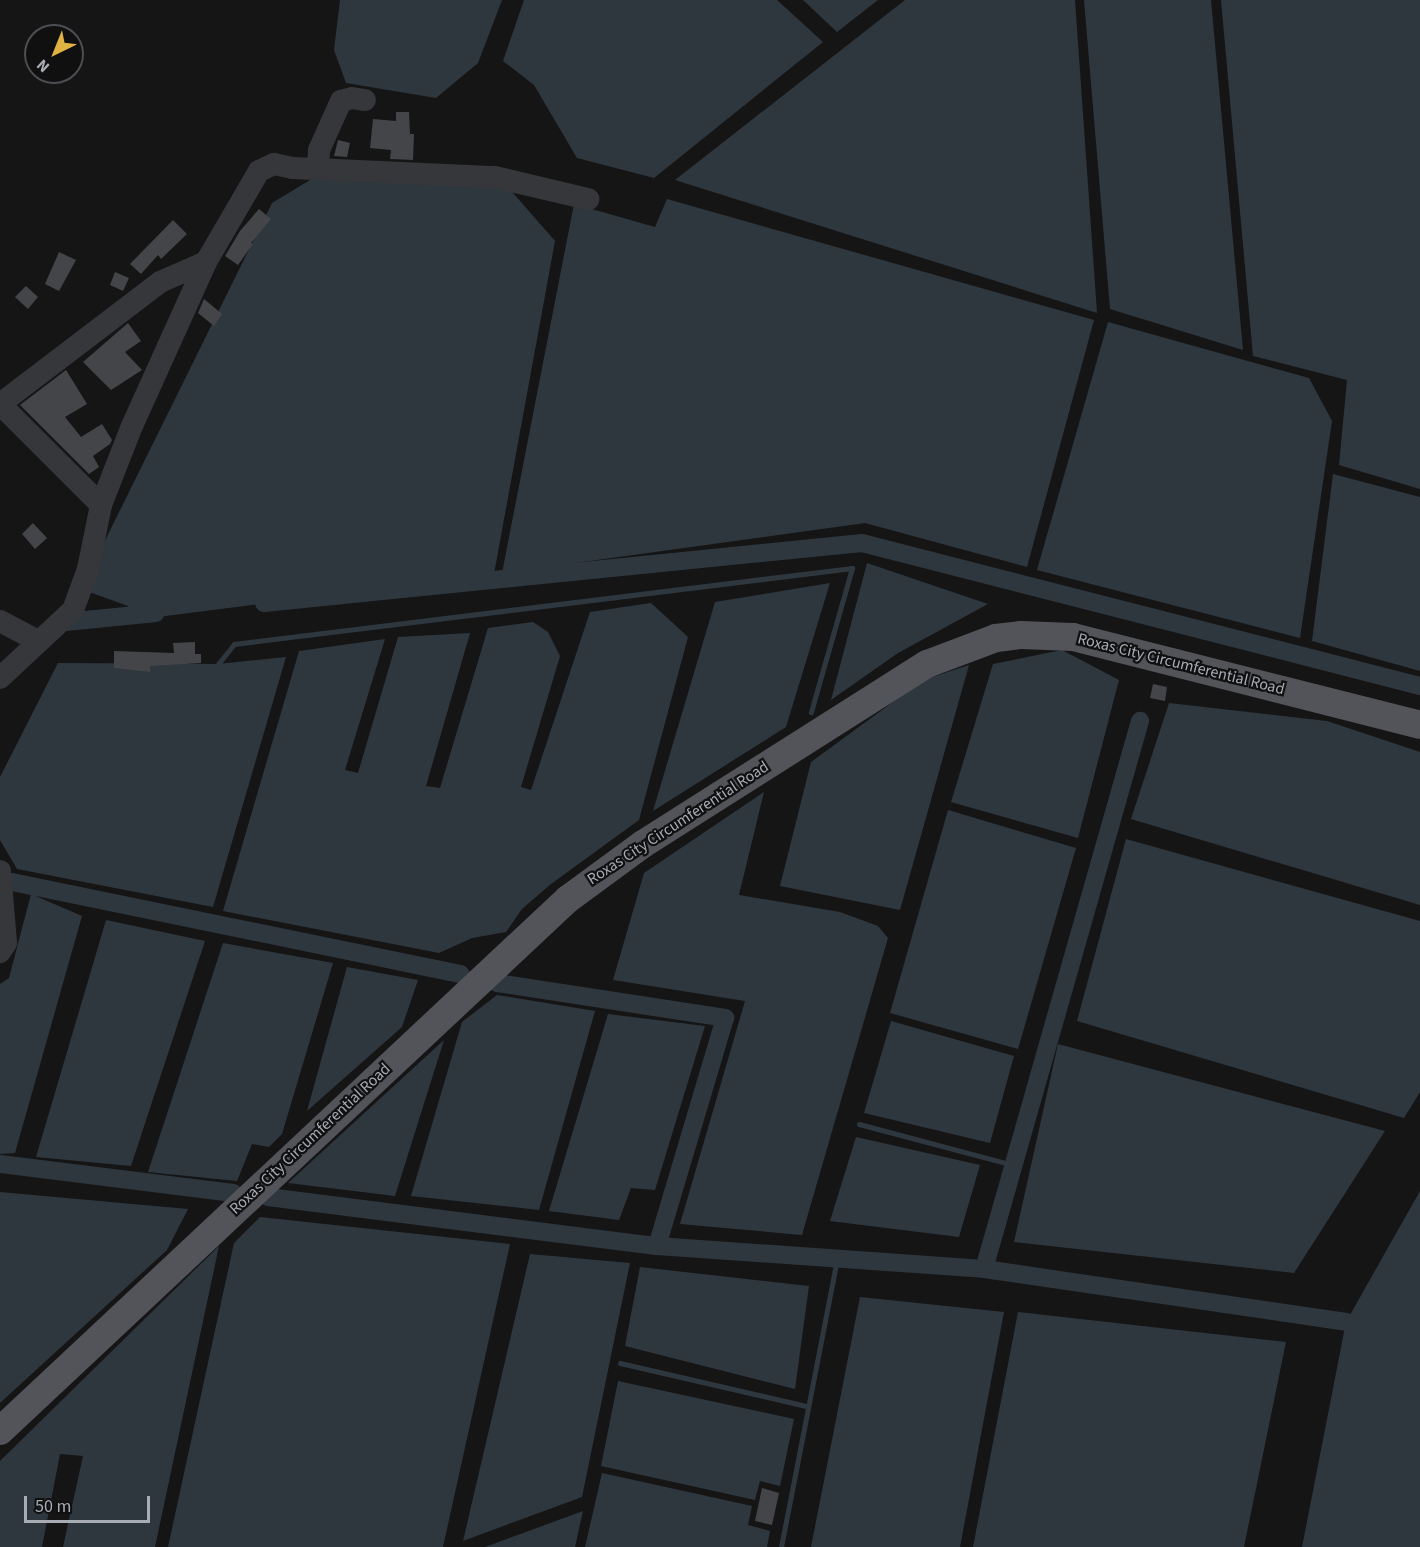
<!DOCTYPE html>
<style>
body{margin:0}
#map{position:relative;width:1420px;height:1547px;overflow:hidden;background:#151516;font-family:"Source Sans 3",sans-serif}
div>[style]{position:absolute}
.water>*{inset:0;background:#2f373e}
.stream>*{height:5px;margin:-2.5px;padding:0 2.5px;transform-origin:2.5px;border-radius:2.5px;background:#2f373e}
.canal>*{height:18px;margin:-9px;padding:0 9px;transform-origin:9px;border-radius:9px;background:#2f373e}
.building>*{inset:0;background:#444549}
.minor>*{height:22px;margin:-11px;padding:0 11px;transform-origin:11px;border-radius:11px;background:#36373b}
.major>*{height:28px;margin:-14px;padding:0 14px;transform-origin:14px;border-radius:14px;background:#53545a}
span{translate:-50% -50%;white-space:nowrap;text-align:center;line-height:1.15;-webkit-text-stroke:4.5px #101011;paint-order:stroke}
.street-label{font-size:16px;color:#a8acb5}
.north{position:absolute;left:24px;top:24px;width:60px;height:60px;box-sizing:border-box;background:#101011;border:2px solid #4d4e53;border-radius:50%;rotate:223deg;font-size:16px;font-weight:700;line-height:24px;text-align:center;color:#a8acb5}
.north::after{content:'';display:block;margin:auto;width:21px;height:27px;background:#e0b143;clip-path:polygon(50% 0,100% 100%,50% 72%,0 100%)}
.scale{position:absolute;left:24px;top:1496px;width:126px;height:27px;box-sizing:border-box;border:3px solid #a8acb5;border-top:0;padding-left:8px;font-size:18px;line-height:21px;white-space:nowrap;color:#a8acb5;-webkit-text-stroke:4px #101011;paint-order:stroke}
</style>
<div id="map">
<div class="water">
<i style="clip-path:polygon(340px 0,502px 0,478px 63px,436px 98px,346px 83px,334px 50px)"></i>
<i style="clip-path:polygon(524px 0,777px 0,823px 42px,654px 178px,577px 158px,534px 85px,503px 61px)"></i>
<i style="clip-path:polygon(803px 0,878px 0,837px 32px)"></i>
<i style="clip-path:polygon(905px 0,1075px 0,1097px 313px,675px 180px)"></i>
<i style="clip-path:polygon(1084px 0,1211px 0,1243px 350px,1110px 309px)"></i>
<i style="clip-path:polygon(1221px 0,1420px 0,1420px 489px,1339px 465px,1347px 380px,1253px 356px)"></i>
<i style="clip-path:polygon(500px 178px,555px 241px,494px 574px,134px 620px,128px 606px,81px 589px,272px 203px,310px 180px)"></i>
<i style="clip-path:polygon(667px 199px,1094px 320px,1027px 567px,865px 523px,502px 573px,574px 204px,655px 227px)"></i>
<i style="clip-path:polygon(1108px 322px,1309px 378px,1332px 421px,1300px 638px,1037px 570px)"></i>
<i style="clip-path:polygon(1333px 474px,1420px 497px,1420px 671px,1312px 641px)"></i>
<i style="clip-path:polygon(867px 563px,988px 604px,898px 653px,831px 700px)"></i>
<i style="clip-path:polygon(830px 583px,786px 727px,653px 811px,715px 602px)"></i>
<i style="clip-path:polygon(651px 603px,688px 637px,639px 820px,551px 884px,522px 909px,506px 932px,472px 938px,439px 953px,223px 911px,299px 651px,385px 639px,345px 770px,358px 773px,398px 637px,470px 633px,426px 786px,440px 788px,488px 628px,533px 622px,548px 632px,560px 656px,521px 787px,531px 790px,590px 612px)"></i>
<i style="clip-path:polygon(1062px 650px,1119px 680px,1078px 838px,951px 802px,993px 664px)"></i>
<i style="clip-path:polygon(286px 657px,213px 907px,17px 869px,0 840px,0 777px,58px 663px,218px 664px)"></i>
<i style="clip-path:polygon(969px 665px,900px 910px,780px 886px,811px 762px,923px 680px)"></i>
<i style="clip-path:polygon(1169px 703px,1327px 721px,1420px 752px,1420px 905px,1131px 819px)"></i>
<i style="clip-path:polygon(764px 792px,739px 895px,840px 912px,878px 926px,888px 938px,802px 1235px,680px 1224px,745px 1001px,613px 980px,644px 873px)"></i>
<i style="clip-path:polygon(948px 810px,1076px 848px,1018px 1049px,890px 1013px)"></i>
<i style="clip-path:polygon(1126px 839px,1420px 921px,1420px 1092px,1404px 1118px,1077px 1021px)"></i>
<i style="clip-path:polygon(31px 894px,82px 916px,15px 1153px,0 1154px,0 984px,9px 978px)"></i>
<i style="clip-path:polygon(106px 920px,205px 941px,131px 1166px,36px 1157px)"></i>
<i style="clip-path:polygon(223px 943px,333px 963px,282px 1134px,269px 1147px,252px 1144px,237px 1181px,148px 1172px)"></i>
<i style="clip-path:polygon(347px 967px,418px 980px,402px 1027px,307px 1111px)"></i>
<i style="clip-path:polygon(497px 995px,595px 1011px,539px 1210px,411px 1196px,462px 1022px)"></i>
<i style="clip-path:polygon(608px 1014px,705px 1026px,655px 1190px,631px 1188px,619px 1220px,549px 1211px)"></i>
<i style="clip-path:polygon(891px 1021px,1014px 1056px,990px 1143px,864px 1113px)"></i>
<i style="clip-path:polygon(444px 1040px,395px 1196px,288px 1183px)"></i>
<i style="clip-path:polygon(1058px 1044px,1385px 1131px,1294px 1273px,1014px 1242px)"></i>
<i style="clip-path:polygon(856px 1137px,980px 1165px,959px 1237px,830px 1221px)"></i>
<i style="clip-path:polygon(1420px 1191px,1420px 1547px,1302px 1547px,1346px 1322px)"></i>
<i style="clip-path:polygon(0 1192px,188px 1209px,167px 1250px,0 1403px)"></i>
<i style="clip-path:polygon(260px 1217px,510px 1244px,443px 1547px,168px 1547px,234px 1243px)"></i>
<i style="clip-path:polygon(219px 1246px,155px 1547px,63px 1547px,83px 1456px,60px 1454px,42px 1547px,0 1547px,0 1461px)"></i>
<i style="clip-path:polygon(530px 1254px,630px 1263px,582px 1497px,463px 1541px)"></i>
<i style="clip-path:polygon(640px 1267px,809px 1286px,795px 1389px,625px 1346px)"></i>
<i style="clip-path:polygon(860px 1297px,1004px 1312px,960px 1547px,811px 1547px)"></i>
<i style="clip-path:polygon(1018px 1312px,1286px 1342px,1244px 1547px,973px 1547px)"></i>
<i style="clip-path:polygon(618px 1381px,794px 1419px,780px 1486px,760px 1481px,755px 1500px,601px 1466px)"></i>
<i style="clip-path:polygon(602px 1473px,752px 1506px,748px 1525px,770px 1531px,767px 1547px,585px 1547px)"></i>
<i style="clip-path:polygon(583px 1511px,575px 1547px,485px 1547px)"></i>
</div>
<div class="stream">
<i style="left:218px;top:664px;width:26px;rotate:-51deg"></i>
<i style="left:234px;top:644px;width:623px;rotate:-7.01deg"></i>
<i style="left:852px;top:568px;width:150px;rotate:105.9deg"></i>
<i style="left:859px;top:1124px;width:159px;rotate:14.9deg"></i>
<i style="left:620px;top:1363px;width:191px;rotate:13deg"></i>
<i style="left:781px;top:1547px;width:293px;rotate:-79deg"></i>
</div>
<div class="canal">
<i style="left:264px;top:603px;width:601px;rotate:-5.73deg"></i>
<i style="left:862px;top:543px;width:576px;rotate:14.37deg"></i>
<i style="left:66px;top:622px;width:90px;rotate:-5.7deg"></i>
<i style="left:12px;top:882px;width:458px;rotate:11.6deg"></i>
<i style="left:497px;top:983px;width:231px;rotate:8.7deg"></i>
<i style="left:725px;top:1018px;width:238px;rotate:106.6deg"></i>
<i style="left:0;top:1164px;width:235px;rotate:7.1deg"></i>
<i style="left:268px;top:1197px;width:392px;rotate:7.2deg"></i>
<i style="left:657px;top:1246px;width:328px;rotate:4deg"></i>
<i style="left:984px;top:1269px;width:366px;rotate:8.3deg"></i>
<i style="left:984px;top:1269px;width:570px;rotate:-74.11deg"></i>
</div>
<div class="building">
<i style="clip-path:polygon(396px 112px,409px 112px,410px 134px,414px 134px,413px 160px,390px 159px,391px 150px,370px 148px,373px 119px,396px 121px)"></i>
<i style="clip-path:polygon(338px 140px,350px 143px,347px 157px,334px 156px)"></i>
<i style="clip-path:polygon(259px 209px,271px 219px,251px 243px,253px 244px,238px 265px,225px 256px,240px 231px)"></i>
<i style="clip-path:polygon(173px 220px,187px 234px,161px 259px,158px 255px,141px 274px,130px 264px)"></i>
<i style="clip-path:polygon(59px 252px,76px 260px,59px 291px,45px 284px)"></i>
<i style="clip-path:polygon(115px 272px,129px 278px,123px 291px,110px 285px)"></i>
<i style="clip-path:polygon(26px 286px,38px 297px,28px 309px,15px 297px)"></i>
<i style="clip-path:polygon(204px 299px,222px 314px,214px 326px,198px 313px)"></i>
<i style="clip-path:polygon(128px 323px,141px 341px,125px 352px,142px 370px,111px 390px,83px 362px)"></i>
<i style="clip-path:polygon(66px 370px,87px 404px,65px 417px,81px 437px,102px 424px,112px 440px,110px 444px,93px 456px,99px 467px,89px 474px,20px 405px)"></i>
<i style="clip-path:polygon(33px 523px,47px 538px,35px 549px,22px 534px)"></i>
<i style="clip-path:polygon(195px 642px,195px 654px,201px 654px,201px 663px,150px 666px,150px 672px,114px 668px,114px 651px,174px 653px,173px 643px)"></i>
<i style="clip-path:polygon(1153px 684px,1167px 687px,1165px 701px,1150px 698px)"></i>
<i style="clip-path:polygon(762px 1488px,779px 1493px,772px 1525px,755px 1521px)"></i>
</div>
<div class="minor">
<i style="left:318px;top:169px;width:19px;rotate:-87deg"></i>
<i style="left:319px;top:150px;width:54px;rotate:-65.8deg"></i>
<i style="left:341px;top:101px;width:11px;rotate:-15deg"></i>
<i style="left:352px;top:98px;width:13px;rotate:9deg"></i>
<i style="left:0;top:404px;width:201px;rotate:-37.3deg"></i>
<i style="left:160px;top:282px;width:50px;rotate:-23.5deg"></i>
<i style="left:0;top:404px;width:143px;rotate:45deg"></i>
<i style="left:0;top:621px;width:43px;rotate:27.8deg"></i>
<i style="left:0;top:678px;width:100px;rotate:-43deg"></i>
<i style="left:73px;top:610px;width:44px;rotate:-69.9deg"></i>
<i style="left:88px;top:569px;width:65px;rotate:-78.5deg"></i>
<i style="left:101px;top:505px;width:85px;rotate:-68.6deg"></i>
<i style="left:132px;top:426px;width:180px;rotate:-65.7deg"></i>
<i style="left:206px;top:262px;width:105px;rotate:-59.8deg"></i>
<i style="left:259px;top:171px;width:17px;rotate:-25deg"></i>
<i style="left:274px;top:164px;width:19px;rotate:12deg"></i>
<i style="left:293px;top:168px;width:202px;rotate:2.6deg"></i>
<i style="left:495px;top:177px;width:96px;rotate:13.3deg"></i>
<i style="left:0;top:871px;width:72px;rotate:85.2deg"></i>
<i style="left:6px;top:943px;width:11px;rotate:124deg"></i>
</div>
<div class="major">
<i style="left:0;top:1431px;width:778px;rotate:-43.13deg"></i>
<i style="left:568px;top:899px;width:93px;rotate:-36.3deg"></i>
<i style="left:643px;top:844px;width:336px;rotate:-32.4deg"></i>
<i style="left:927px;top:664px;width:74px;rotate:-20.6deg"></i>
<i style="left:996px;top:638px;width:25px;rotate:-7deg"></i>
<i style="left:1021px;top:635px;width:52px;rotate:2.2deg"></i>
<i style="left:1073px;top:637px;width:358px;rotate:14.2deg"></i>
</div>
<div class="street-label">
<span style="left:1181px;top:664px;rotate:14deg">Roxas City Circumferential Road</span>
<span style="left:678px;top:823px;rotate:-33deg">Roxas City Circumferential Road</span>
<span style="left:310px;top:1139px;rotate:-43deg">Roxas City Circumferential Road</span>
</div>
<div class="north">N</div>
<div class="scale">50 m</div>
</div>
